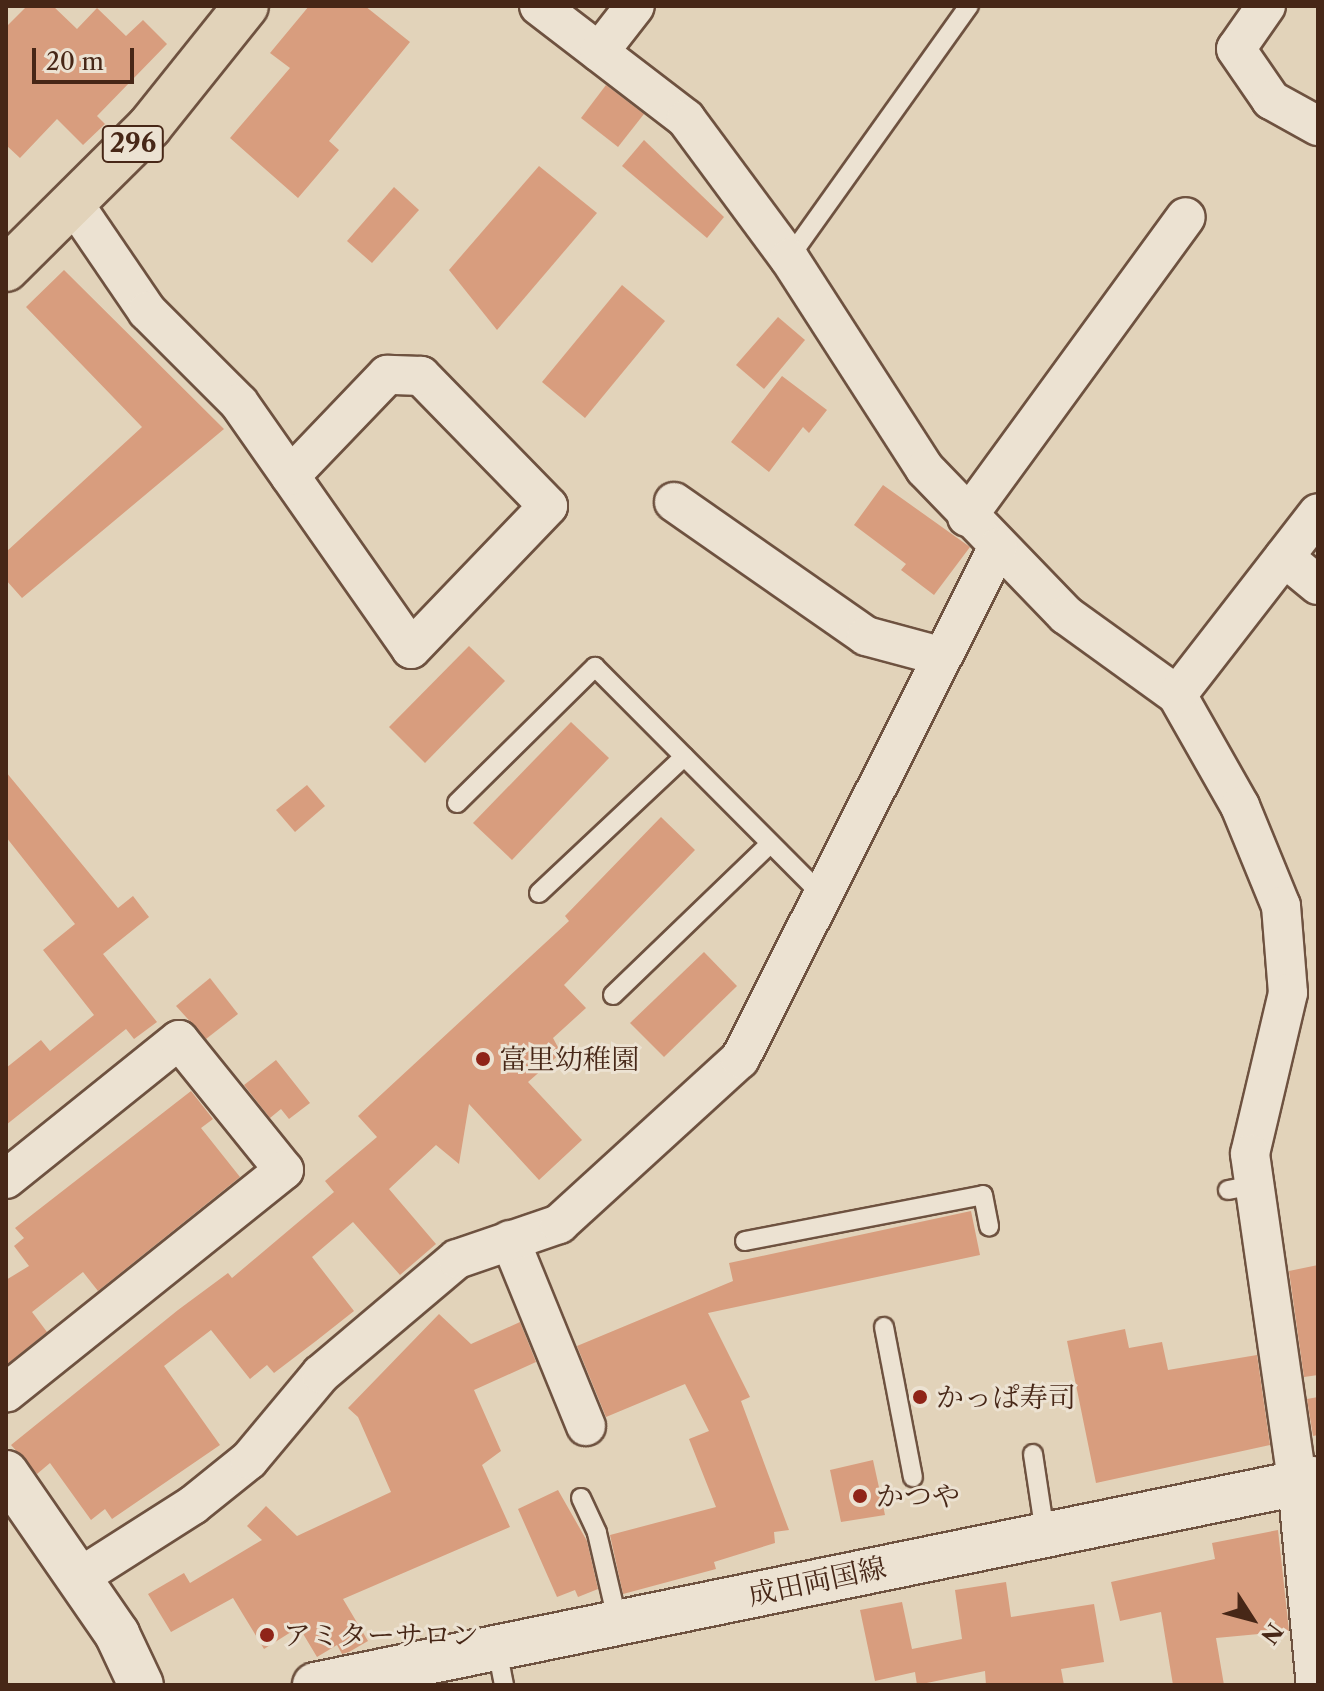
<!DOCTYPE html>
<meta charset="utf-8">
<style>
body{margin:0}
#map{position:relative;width:1324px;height:1691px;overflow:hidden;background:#e2d3ba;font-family:"Libre Caslon Text","Noto Serif JP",serif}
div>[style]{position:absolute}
.building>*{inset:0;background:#d89d7e}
.roads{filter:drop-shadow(2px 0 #6e5240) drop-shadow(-2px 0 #6e5240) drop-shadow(0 2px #6e5240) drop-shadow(0 -2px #6e5240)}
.service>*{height:18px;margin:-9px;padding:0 9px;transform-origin:9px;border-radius:9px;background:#ece2d2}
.minor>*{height:38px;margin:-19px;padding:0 19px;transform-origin:19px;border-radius:19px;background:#ece2d2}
.tertiary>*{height:44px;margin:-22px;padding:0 22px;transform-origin:22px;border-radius:22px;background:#ece2d2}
.secondary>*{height:44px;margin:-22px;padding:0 22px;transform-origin:22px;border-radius:22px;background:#ece2d2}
.trunk>*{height:44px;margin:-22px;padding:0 22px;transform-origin:22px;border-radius:22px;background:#e2d3ba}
.dots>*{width:22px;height:22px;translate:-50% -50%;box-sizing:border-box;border:4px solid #ece2d2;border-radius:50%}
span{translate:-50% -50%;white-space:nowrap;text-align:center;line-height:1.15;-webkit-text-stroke:6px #ece2d2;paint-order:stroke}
.shield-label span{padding:2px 6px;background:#ece2d2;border:2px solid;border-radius:6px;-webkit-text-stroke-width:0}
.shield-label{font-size:26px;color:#472717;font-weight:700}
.poi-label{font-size:28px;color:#472717}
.left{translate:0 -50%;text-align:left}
.street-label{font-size:28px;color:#472717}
.frame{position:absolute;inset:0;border:8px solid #472717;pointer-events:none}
.north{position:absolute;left:1212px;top:1579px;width:80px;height:80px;-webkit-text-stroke:6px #ece2d2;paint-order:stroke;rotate:126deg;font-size:22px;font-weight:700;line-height:32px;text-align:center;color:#472717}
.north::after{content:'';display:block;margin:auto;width:28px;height:36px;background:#472717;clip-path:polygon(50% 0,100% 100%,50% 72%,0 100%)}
.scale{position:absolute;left:32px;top:48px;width:102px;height:36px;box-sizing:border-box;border:4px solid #472717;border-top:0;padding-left:10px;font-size:24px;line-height:28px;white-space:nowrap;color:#472717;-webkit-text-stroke:6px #ece2d2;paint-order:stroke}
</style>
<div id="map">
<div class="building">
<i style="clip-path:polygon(27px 6px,53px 6px,77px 29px,97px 8px,126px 36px,143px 20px,167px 44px,97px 116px,105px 124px,83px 145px,57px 119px,20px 158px,6px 145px,6px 27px)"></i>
<i style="clip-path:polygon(309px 6px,365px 6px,410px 42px,329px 141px,339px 150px,298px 198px,230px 138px,290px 68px,270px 53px)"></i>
<i style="clip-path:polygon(606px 85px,644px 114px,618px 147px,581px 118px)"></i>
<i style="clip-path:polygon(644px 140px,724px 217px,707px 238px,622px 166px)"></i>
<i style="clip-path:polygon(539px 166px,597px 213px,497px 330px,449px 270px)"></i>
<i style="clip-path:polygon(394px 187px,419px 210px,372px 263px,347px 241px)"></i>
<i style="clip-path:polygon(64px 270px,224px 429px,22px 598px,6px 580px,6px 552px,142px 427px,26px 307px)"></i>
<i style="clip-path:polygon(622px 285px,665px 321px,585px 418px,542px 382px)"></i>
<i style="clip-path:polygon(778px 317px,805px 340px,764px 389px,736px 365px)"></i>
<i style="clip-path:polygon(782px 376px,827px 410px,809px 433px,803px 427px,769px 472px,731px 442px)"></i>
<i style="clip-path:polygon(883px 485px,970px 547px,934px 595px,901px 570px,906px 564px,854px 525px)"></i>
<i style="clip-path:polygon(469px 646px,505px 681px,425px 763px,389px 727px)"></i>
<i style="clip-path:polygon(571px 722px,609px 758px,512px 860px,473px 823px)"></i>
<i style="clip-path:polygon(6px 772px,118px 908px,133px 896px,149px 917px,103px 954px,157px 1022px,134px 1039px,126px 1029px,6px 1125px,6px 1068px,41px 1040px,50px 1051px,94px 1015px,43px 950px,75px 924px,6px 837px)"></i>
<i style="clip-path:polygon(307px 785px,325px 806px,295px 832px,276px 810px)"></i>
<i style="clip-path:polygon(661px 817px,695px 850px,564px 985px,586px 1008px,553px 1038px,561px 1053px,528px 1082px,582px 1140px,539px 1180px,469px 1104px,459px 1164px,436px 1145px,389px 1189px,436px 1244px,400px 1275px,353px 1222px,312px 1257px,354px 1311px,316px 1341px,274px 1373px,267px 1365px,250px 1379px,211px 1330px,164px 1366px,220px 1445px,112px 1519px,105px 1509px,91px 1520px,50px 1463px,37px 1474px,11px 1445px,178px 1310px,228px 1273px,232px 1278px,334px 1192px,325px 1181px,377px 1137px,358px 1116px,569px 921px,565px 916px)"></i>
<i style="clip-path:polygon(704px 952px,737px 986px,664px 1057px,630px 1023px)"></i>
<i style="clip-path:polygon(210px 978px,238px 1014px,206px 1039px,176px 1006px)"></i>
<i style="clip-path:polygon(276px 1060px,310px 1103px,289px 1119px,281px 1109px,270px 1118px,244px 1085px)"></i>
<i style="clip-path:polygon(191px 1091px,213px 1119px,201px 1128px,240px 1177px,98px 1291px,83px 1272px,32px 1312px,47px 1332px,6px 1365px,6px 1280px,29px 1266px,14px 1246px,24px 1238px,15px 1228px)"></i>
<i style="clip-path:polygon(971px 1211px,980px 1255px,708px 1313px,750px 1397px,741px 1401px,789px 1530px,774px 1532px,775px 1543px,714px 1562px,716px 1569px,623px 1594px,610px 1535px,716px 1507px,689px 1439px,709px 1431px,685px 1384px,606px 1417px,577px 1346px,733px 1281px,729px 1263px)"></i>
<i style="clip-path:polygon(1318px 1265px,1318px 1375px,1304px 1377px,1289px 1271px)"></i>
<i style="clip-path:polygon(439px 1314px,471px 1344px,520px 1322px,536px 1362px,474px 1390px,501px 1451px,482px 1465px,510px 1527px,343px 1599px,368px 1641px,349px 1652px,342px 1654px,337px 1645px,317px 1657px,299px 1627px,264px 1649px,233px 1598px,171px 1632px,148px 1594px,184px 1573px,190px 1583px,262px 1540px,247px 1526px,266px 1506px,297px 1536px,391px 1492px,358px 1417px,348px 1408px)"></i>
<i style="clip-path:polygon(1125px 1329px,1129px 1348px,1162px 1342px,1168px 1370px,1257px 1355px,1270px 1445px,1096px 1483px,1067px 1341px)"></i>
<i style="clip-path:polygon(1318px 1397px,1318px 1435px,1313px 1436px,1307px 1399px)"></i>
<i style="clip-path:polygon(873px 1460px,885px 1515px,841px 1522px,830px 1470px)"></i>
<i style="clip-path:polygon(558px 1490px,587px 1541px,598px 1589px,578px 1597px,575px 1590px,557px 1597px,518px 1509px)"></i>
<i style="clip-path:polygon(1278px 1530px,1289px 1631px,1216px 1638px,1224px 1685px,1173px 1685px,1161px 1612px,1120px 1621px,1111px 1582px,1215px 1559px,1212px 1543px)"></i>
<i style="clip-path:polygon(1006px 1582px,1011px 1617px,1094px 1604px,1104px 1662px,1061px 1669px,1064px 1685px,986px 1685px,985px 1671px,917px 1685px,915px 1672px,875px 1681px,860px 1610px,902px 1602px,912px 1649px,962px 1639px,955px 1590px)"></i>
</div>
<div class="roads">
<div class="service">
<i style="left:789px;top:258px;width:310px;rotate:-54.5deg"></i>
<i style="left:457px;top:803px;width:194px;rotate:-44.6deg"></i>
<i style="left:595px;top:667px;width:323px;rotate:45.1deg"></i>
<i style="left:539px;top:893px;width:199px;rotate:-43.2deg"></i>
<i style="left:613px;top:995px;width:218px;rotate:-43.9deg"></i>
<i style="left:1228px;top:1190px;width:26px;rotate:-11deg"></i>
<i style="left:745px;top:1241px;width:242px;rotate:-10.9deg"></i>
<i style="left:983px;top:1195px;width:32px;rotate:79deg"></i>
<i style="left:884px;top:1327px;width:153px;rotate:79.1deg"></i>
<i style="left:1033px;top:1454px;width:80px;rotate:81.4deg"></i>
<i style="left:581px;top:1498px;width:38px;rotate:65deg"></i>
<i style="left:597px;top:1533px;width:92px;rotate:76.9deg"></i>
<i style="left:497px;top:1649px;width:37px;rotate:79deg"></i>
</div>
<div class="minor">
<i style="left:539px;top:6px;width:185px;rotate:37.5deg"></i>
<i style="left:686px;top:119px;width:173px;rotate:53.5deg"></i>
<i style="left:789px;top:258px;width:251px;rotate:57.2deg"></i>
<i style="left:925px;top:469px;width:203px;rotate:46deg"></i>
<i style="left:1066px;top:615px;width:137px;rotate:35.8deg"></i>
<i style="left:1177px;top:695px;width:128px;rotate:60.4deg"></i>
<i style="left:1240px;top:806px;width:108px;rotate:67.7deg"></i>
<i style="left:1281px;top:906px;width:87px;rotate:85.4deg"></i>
<i style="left:1288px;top:993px;width:165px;rotate:103.3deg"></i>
<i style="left:1250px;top:1154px;width:331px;rotate:81.8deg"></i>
<i style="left:1297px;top:1482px;width:204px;rotate:84.7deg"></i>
<i style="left:1266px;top:6px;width:52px;rotate:124.9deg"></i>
<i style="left:1236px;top:49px;width:62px;rotate:55.5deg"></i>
<i style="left:1271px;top:100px;width:54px;rotate:29deg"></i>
<i style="left:599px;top:52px;width:58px;rotate:-52deg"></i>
<i style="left:74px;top:204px;width:130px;rotate:55.7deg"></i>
<i style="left:147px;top:311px;width:130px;rotate:45deg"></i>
<i style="left:239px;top:403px;width:300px;rotate:55deg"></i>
<i style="left:411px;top:649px;width:198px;rotate:-46.2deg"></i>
<i style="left:548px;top:506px;width:182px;rotate:-134.3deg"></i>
<i style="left:421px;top:376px;width:34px;rotate:-178deg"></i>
<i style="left:387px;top:375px;width:140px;rotate:133.8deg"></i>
<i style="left:674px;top:502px;width:234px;rotate:34.9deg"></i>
<i style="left:866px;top:636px;width:77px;rotate:15.1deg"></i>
<i style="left:967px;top:517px;width:371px;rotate:-53.9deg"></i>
<i style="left:1284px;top:557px;width:44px;rotate:39.5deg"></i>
<i style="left:1177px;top:695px;width:230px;rotate:-52.2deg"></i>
<i style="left:6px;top:1179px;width:222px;rotate:-38.8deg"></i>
<i style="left:179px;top:1040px;width:167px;rotate:51.1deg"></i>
<i style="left:284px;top:1170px;width:356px;rotate:141.3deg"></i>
<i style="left:510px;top:1240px;width:201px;rotate:67.8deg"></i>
<i style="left:80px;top:1577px;width:134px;rotate:-32.5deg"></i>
<i style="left:193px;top:1505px;width:72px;rotate:-38.8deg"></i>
<i style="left:249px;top:1460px;width:112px;rotate:-50.1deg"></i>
<i style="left:321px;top:1374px;width:178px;rotate:-40.2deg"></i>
<i style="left:457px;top:1259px;width:108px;rotate:-18.9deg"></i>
<i style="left:559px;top:1224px;width:245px;rotate:-42.4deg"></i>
<i style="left:740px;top:1059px;width:573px;rotate:-63.26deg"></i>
</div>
<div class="tertiary">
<i style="left:6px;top:1473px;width:196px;rotate:55.4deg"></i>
<i style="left:117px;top:1634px;width:56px;rotate:64.8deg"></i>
</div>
<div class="secondary">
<i style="left:315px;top:1685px;width:1024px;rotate:-11.61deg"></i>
</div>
<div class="trunk">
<i style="left:6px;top:269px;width:202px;rotate:-44.8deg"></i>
<i style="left:149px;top:127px;width:155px;rotate:-51.3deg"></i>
</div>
</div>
<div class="dots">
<i style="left:483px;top:1059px;background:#8f2418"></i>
<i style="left:920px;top:1397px;background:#8f2418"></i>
<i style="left:860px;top:1496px;background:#8f2418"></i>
<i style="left:267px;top:1635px;background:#8f2418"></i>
</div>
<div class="shield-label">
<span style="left:133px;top:144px">296</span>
</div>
<div class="poi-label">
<span class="left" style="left:499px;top:1059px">富里幼稚園</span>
<span class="left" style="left:936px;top:1397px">かっぱ寿司</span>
<span class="left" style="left:876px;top:1496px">かつや</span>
<span class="left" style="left:283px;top:1635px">アミターサロン</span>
</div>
<div class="street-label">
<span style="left:817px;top:1581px;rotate:-12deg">成田両国線</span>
</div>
<div class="frame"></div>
<div class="north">N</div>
<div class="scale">20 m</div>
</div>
